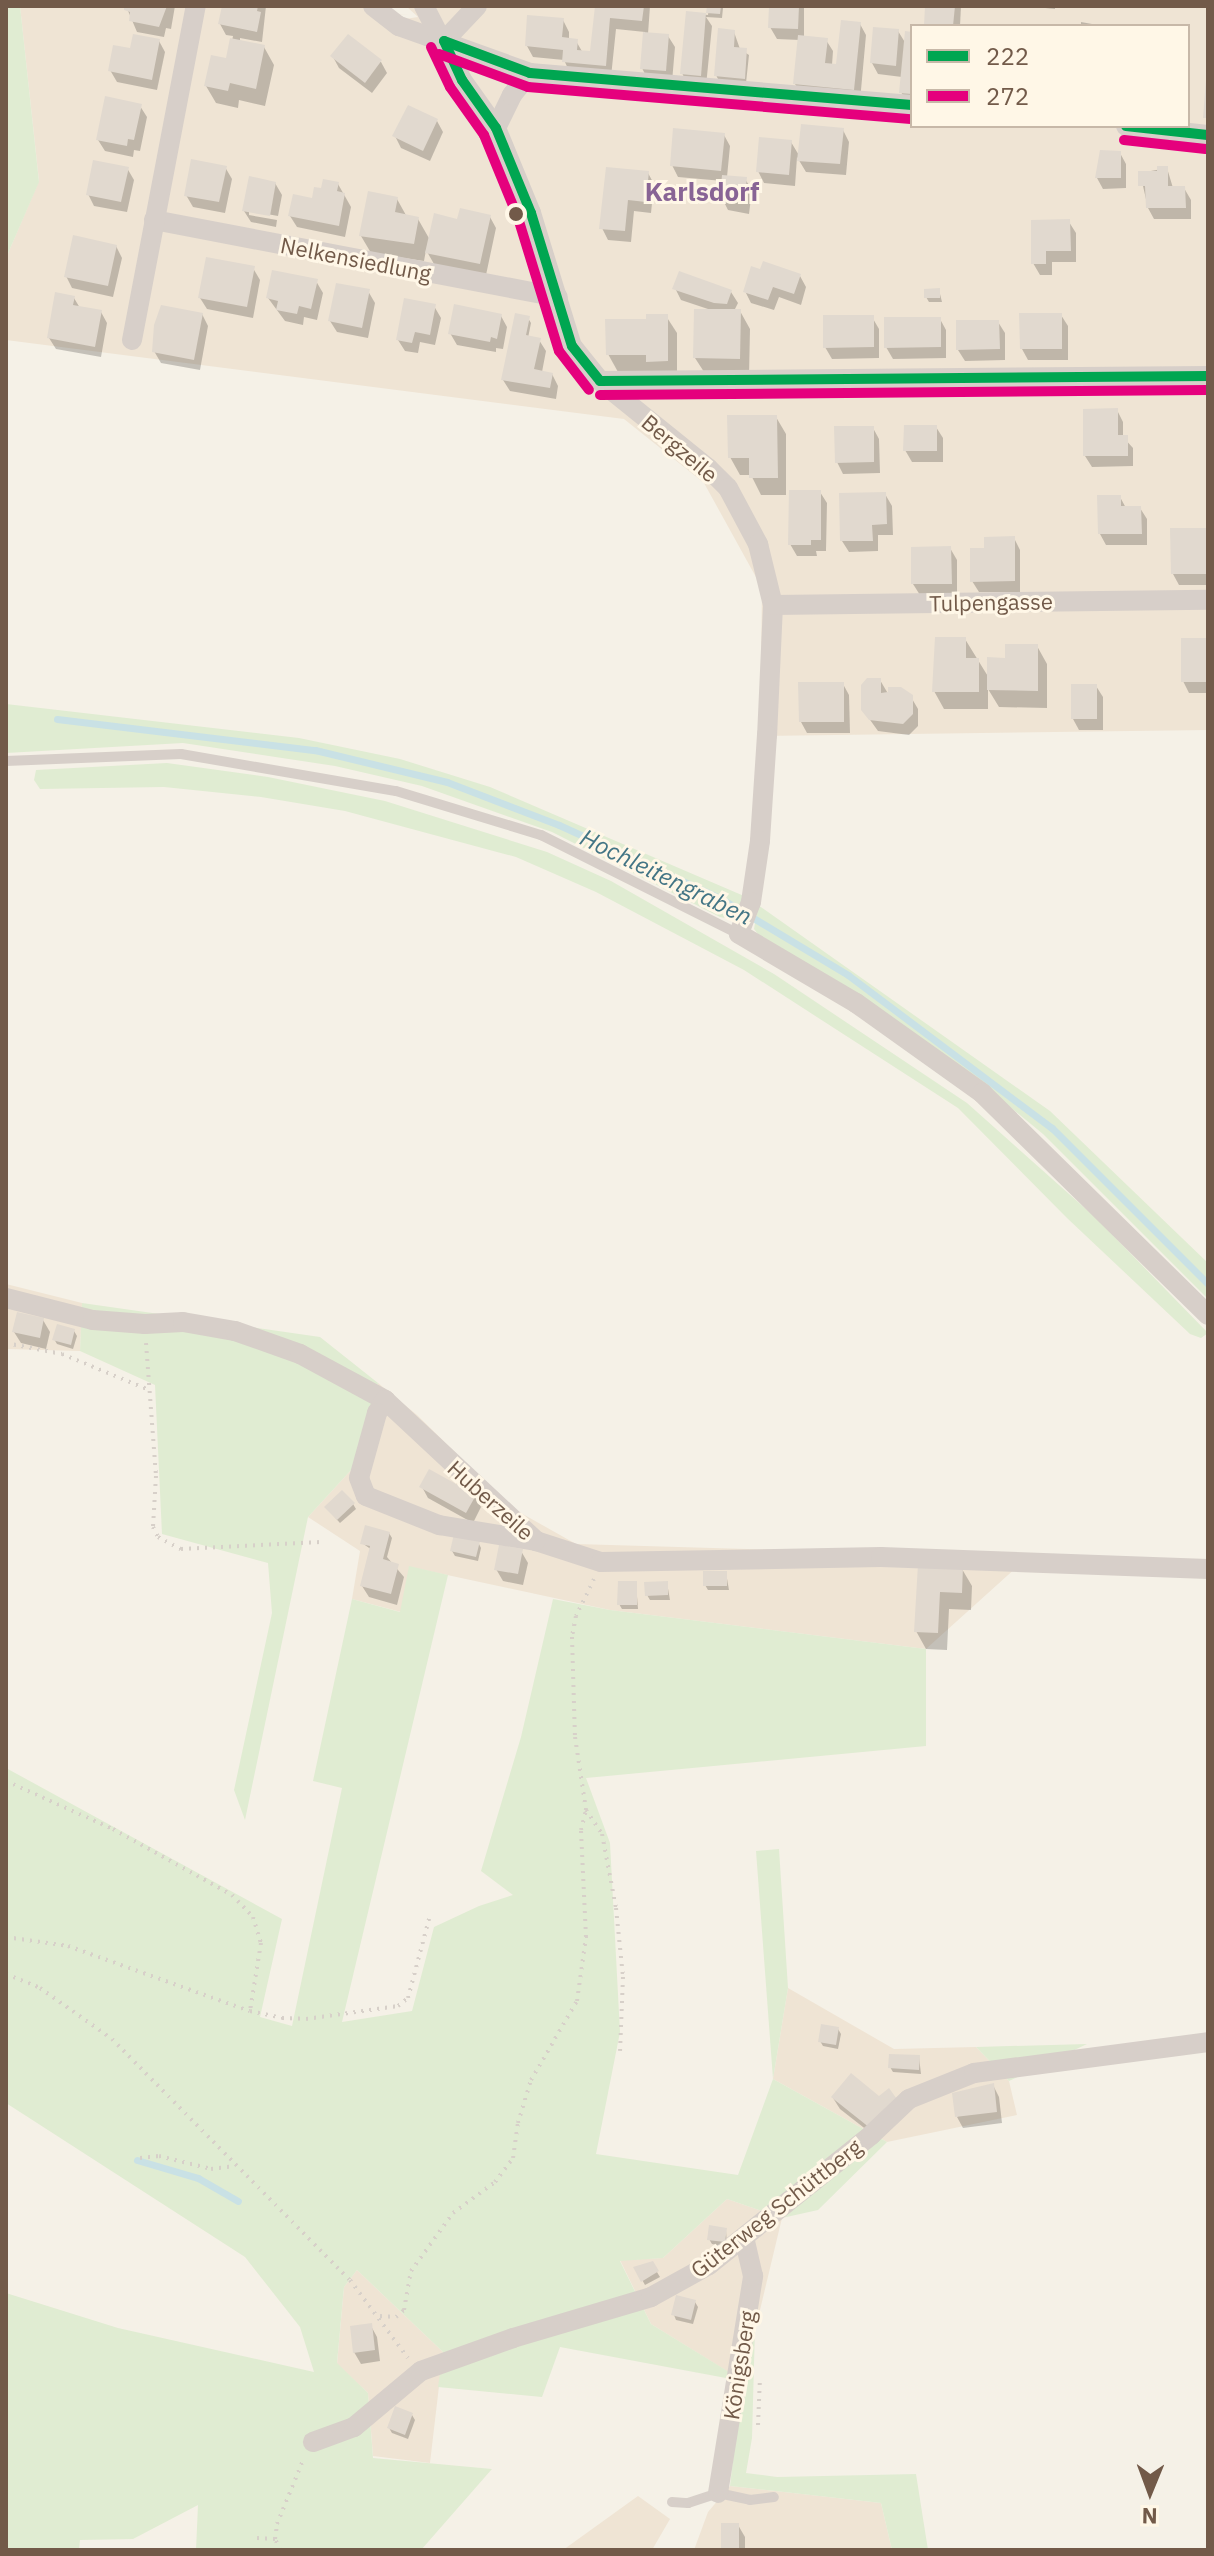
<!DOCTYPE html>
<meta charset="utf-8">
<style>
body{margin:0}
#map{position:relative;width:1214px;height:2556px;overflow:hidden;background:#f5f1e7;font-family:"IBM Plex Sans",sans-serif}
div>[style]{position:absolute}
.residential>*{inset:0;background:#efe4d4}
.green>*{inset:0;background:#e0ecd2}
.shadow>*{inset:0;background:#0003}
.stream>*{height:7px;margin:-3.5px;padding:0 3.5px;transform-origin:3.5px;border-radius:3.5px;background:#c9e1e5}
.building>*{inset:0;background:#e1d9cf}
.path>*{height:4px;margin-top:-2px;transform-origin:0;background:repeating-linear-gradient(90deg,#d7d0c9 0 2px,transparent 0 8px)}
.service>*{height:10px;margin:-5px;padding:0 5px;transform-origin:5px;border-radius:5px;background:#d7cfc9}
.minor>*{height:20px;margin:-10px;padding:0 10px;transform-origin:10px;border-radius:10px;background:#d7cfc9}
.bus-1>*{height:10px;margin:-5px;padding:0 5px;transform-origin:5px;border-radius:5px;background:#00a651}
.bus-2>*{height:10px;margin:-5px;padding:0 5px;transform-origin:5px;border-radius:5px;background:#e5007d}
.dots>*{width:22px;height:22px;translate:-50% -50%;box-sizing:border-box;border:4px solid #fff7e7;border-radius:50%}
span{translate:-50% -50%;white-space:nowrap;text-align:center;line-height:1.15;-webkit-text-stroke:6px #fff7e7;paint-order:stroke}
.street-label{font-size:22px;color:#725a49}
.water-label{font-size:24px;color:#437585;font-style:italic}
.quarter-label{font-size:26px;color:#886495;font-weight:700}
.frame{position:absolute;inset:0;border:8px solid #725a49;pointer-events:none}
.legend{position:absolute;left:910px;top:24px;width:280px;height:104px;box-sizing:border-box;background:#fff7e7;border:2px solid #c7b8a8;margin:0;padding:10px 14px;list-style:none;font-size:24px;color:#725a49}
.legend li{display:flex;align-items:center;gap:16px;height:40px}
.legend b{width:40px;border:2px solid #c7b8a8}
.north{position:absolute;left:1110px;top:2452px;width:80px;height:80px;-webkit-text-stroke:6px #fff7e7;paint-order:stroke;rotate:181deg;font-size:22px;font-weight:700;line-height:32px;text-align:center;color:#725a49}
.north::after{content:'';display:block;margin:auto;width:28px;height:36px;background:#725a49;clip-path:polygon(50% 0,100% 100%,50% 72%,0 100%)}
</style>
<div id="map">
<div class="residential">
<i style="clip-path:polygon(evenodd,20px 6px,387px 6px,405px 19px,418px 17px,406px 6px,1208px 6px,1208px 730px,760px 736px,762px 588px,704px 483px,624px 419px,6px 340px,6px 258px,39px 181px,20px 6px,912px 26px,1188px 26px,1188px 126px,912px 126px,912px 26px)"></i>
<i style="clip-path:polygon(6px 1284px,82px 1303px,80px 1351px,6px 1349px)"></i>
<i style="clip-path:polygon(378px 1383px,417px 1415px,512px 1508px,576px 1544px,1028px 1557px,926px 1649px,610px 1610px,410px 1567px,401px 1612px,352px 1599px,360px 1551px,308px 1517px,352px 1469px)"></i>
<i style="clip-path:polygon(788px 1988px,894px 2049px,976px 2047px,1009px 2081px,1017px 2115px,887px 2142px,773px 2079px)"></i>
<i style="clip-path:polygon(727px 2199px,782px 2218px,743px 2381px,651px 2324px,620px 2260px,663px 2258px)"></i>
<i style="clip-path:polygon(357px 2270px,443px 2352px,430px 2463px,373px 2456px,368px 2393px,337px 2364px,344px 2287px)"></i>
<i style="clip-path:polygon(730px 2486px,881px 2503px,892px 2550px,694px 2550px,708px 2512px)"></i>
<i style="clip-path:polygon(638px 2496px,670px 2519px,652px 2550px,563px 2550px)"></i>
</div>
<div class="green">
<i style="clip-path:polygon(6px 6px,20px 6px,39px 182px,6px 258px)"></i>
<i style="clip-path:polygon(6px 704px,299px 738px,400px 759px,490px 787px,744px 896px,737px 913px,730px 919px,720px 917px,552px 832px,422px 786px,335px 766px,183px 743px,6px 753px)"></i>
<i style="clip-path:polygon(167px 763px,268px 777px,385px 801px,547px 852px,611px 881px,774px 974px,967px 1103px,1096px 1218px,1208px 1333px,1201px 1338px,1190px 1334px,1067px 1218px,958px 1108px,744px 970px,596px 892px,516px 857px,345px 811px,261px 797px,164px 787px,40px 789px,34px 780px,36px 770px)"></i>
<i style="clip-path:polygon(758px 905px,1050px 1111px,1208px 1263px,1208px 1299px,1043px 1134px,1009px 1106px,883px 1011px,758px 934px,754px 929px)"></i>
<i style="clip-path:polygon(82px 1303px,320px 1337px,378px 1383px,352px 1469px,308px 1517px,245px 1820px,234px 1790px,272px 1613px,268px 1563px,162px 1534px,155px 1385px,80px 1351px)"></i>
<i style="clip-path:polygon(409px 1566px,448px 1575px,342px 2022px,412px 2011px,434px 1927px,479px 1906px,513px 1895px,481px 1871px,521px 1737px,553px 1599px,610px 1610px,926px 1649px,926px 1746px,586px 1778px,610px 1843px,620px 2032px,596px 2154px,738px 2175px,773px 2079px,756px 1851px,779px 1849px,788px 1988px,773px 2079px,887px 2142px,818px 2210px,782px 2218px,727px 2199px,663px 2258px,620px 2261px,651px 2324px,742px 2380px,755px 2328px,752px 2438px,746px 2473px,777px 2477px,916px 2474px,928px 2550px,892px 2550px,881px 2503px,730px 2486px,742px 2381px,560px 2347px,542px 2397px,438px 2387px,443px 2352px,357px 2270px,344px 2287px,337px 2363px,368px 2393px,373px 2458px,492px 2469px,421px 2550px,196px 2550px,198px 2505px,133px 2539px,80px 2540px,79px 2550px,6px 2550px,6px 2293px,118px 2328px,314px 2372px,300px 2327px,245px 2257px,6px 2103px,6px 1768px,282px 1919px,260px 2017px,292px 2026px,342px 1788px,313px 1781px,352px 1599px,400px 1612px)"></i>
<i style="clip-path:polygon(1087px 2044px,1009px 2081px,976px 2047px)"></i>
</div>
<div class="shadow">
<i style="clip-path:polygon(126px 6px,175px 6px,171px 29px,166px 28px,164px 37px,137px 32px)"></i>
<i style="clip-path:polygon(224px 6px,266px 6px,262px 42px,240px 38px,240px 42px,264px 47px,274px 65px,265px 106px,239px 100px,238px 108px,216px 103px,206px 86px,228px 61px,233px 36px,226px 35px,220px 24px)"></i>
<i style="clip-path:polygon(597px 6px,650px 6px,648px 34px,668px 36px,675px 47px,672px 82px,648px 80px,642px 68px,645px 32px,616px 29px,611px 77px,570px 73px,564px 60px,533px 57px,527px 46px,563px 20px,569px 32px,569px 40px,576px 41px,583px 53px,592px 53px)"></i>
<i style="clip-path:polygon(709px 6px,723px 8px,722px 18px,706px 17px,712px 26px,706px 86px,688px 85px,682px 73px,687px 13px,708px 15px)"></i>
<i style="clip-path:polygon(771px 6px,804px 6px,804px 38px,826px 40px,833px 51px,832px 65px,838px 66px,860px 24px,866px 35px,860px 101px,802px 95px,795px 84px,800px 40px,777px 39px,770px 27px)"></i>
<i style="clip-path:polygon(927px 6px,961px 6px,960px 26px,926px 26px)"></i>
<i style="clip-path:polygon(1026px 6px,1055px 6px,1055px 9px)"></i>
<i style="clip-path:polygon(1081px 22px,1103px 26px,1081px 26px)"></i>
<i style="clip-path:polygon(898px 31px,906px 44px,912px 34px,912px 104px,908px 104px,901px 92px,902px 77px,878px 74px,872px 63px)"></i>
<i style="clip-path:polygon(734px 32px,740px 49px,749px 55px,746px 83px,722px 87px,716px 75px)"></i>
<i style="clip-path:polygon(159px 41px,165px 52px,157px 90px,117px 82px,110px 70px,132px 51px)"></i>
<i style="clip-path:polygon(333px 57px,381px 62px,387px 73px,372px 93px,339px 68px)"></i>
<i style="clip-path:polygon(140px 106px,147px 117px,140px 151px,134px 150px,133px 157px,105px 151px,98px 140px)"></i>
<i style="clip-path:polygon(437px 121px,443px 132px,430px 161px,401px 148px,395px 136px)"></i>
<i style="clip-path:polygon(843px 130px,849px 142px,846px 175px,806px 172px,797px 157px,795px 186px,764px 183px,758px 171px,791px 142px,800px 157px)"></i>
<i style="clip-path:polygon(724px 135px,730px 146px,727px 177px,745px 179px,752px 190px,749px 214px,728px 210px,722px 198px,723px 181px,678px 177px,672px 165px)"></i>
<i style="clip-path:polygon(1120px 153px,1126px 164px,1126px 188px,1103px 189px,1097px 178px)"></i>
<i style="clip-path:polygon(225px 167px,232px 179px,225px 213px,193px 207px,186px 195px)"></i>
<i style="clip-path:polygon(127px 168px,134px 180px,127px 212px,94px 206px,88px 194px)"></i>
<i style="clip-path:polygon(1167px 168px,1173px 188px,1184px 188px,1191px 200px,1191px 219px,1154px 219px,1148px 208px,1140px 173px)"></i>
<i style="clip-path:polygon(648px 173px,654px 184px,651px 213px,634px 211px,631px 242px,608px 240px,602px 228px)"></i>
<i style="clip-path:polygon(275px 183px,282px 195px,278px 216px,249px 211px,249px 215px,277px 220px,276px 227px,251px 222px,244px 211px)"></i>
<i style="clip-path:polygon(338px 184px,351px 207px,345px 237px,297px 227px,290px 216px)"></i>
<i style="clip-path:polygon(397px 199px,407px 217px,418px 219px,430px 240px,459px 221px,490px 217px,496px 228px,486px 275px,434px 264px,426px 250px,424px 261px,371px 253px,361px 236px)"></i>
<i style="clip-path:polygon(1069px 222px,1076px 233px,1076px 262px,1052px 262px,1052px 275px,1040px 275px,1033px 263px)"></i>
<i style="clip-path:polygon(116px 246px,122px 258px,113px 297px,72px 288px,66px 276px)"></i>
<i style="clip-path:polygon(253px 268px,260px 280px,253px 318px,207px 309px,200px 298px)"></i>
<i style="clip-path:polygon(800px 276px,806px 287px,801px 305px,779px 297px,774px 310px,751px 303px,745px 291px)"></i>
<i style="clip-path:polygon(316px 281px,323px 293px,317px 320px,304px 317px,303px 325px,285px 321px,268px 298px)"></i>
<i style="clip-path:polygon(675px 288px,731px 292px,738px 303px,734px 311px,740px 311px,750px 329px,749px 376px,706px 375px,695px 358px,711px 310px,681px 300px)"></i>
<i style="clip-path:polygon(939px 290px,942px 302px,929px 302px,926px 297px)"></i>
<i style="clip-path:polygon(368px 291px,375px 303px,368px 338px,337px 332px,330px 321px)"></i>
<i style="clip-path:polygon(74px 298px,80px 308px,101px 312px,107px 323px,101px 357px,56px 349px,49px 338px)"></i>
<i style="clip-path:polygon(434px 306px,441px 318px,435px 345px,420px 342px,418px 353px,405px 351px,398px 340px)"></i>
<i style="clip-path:polygon(202px 314px,208px 326px,200px 370px,161px 363px,154px 351px)"></i>
<i style="clip-path:polygon(1061px 315px,1068px 326px,1068px 360px,1028px 360px,1022px 349px)"></i>
<i style="clip-path:polygon(501px 316px,507px 327px,503px 349px,496px 348px,496px 352px,457px 345px,450px 333px)"></i>
<i style="clip-path:polygon(666px 316px,677px 333px,677px 379px,618px 372px,608px 354px,648px 321px)"></i>
<i style="clip-path:polygon(872px 317px,879px 329px,879px 358px,832px 359px,825px 347px)"></i>
<i style="clip-path:polygon(528px 318px,531px 323px,528px 338px,539px 340px,546px 351px,542px 372px,552px 374px,558px 386px,556px 399px,510px 391px,503px 380px)"></i>
<i style="clip-path:polygon(940px 319px,946px 330px,946px 358px,893px 359px,886px 347px)"></i>
<i style="clip-path:polygon(998px 322px,1005px 333px,1005px 360px,965px 361px,958px 350px)"></i>
<i style="clip-path:polygon(1117px 410px,1123px 422px,1123px 437px,1133px 448px,1133px 466px,1092px 467px,1085px 456px)"></i>
<i style="clip-path:polygon(776px 417px,786px 434px,786px 495px,761px 495px,751px 475px,740px 475px,730px 457px)"></i>
<i style="clip-path:polygon(936px 427px,943px 438px,943px 462px,912px 462px,905px 450px)"></i>
<i style="clip-path:polygon(873px 428px,879px 439px,880px 473px,843px 474px,837px 462px)"></i>
<i style="clip-path:polygon(820px 492px,827px 503px,826px 551px,816px 551px,817px 556px,797px 556px,790px 544px)"></i>
<i style="clip-path:polygon(885px 494px,892px 506px,893px 535px,878px 535px,878px 551px,849px 552px,842px 541px)"></i>
<i style="clip-path:polygon(1120px 497px,1126px 508px,1140px 508px,1147px 519px,1147px 545px,1106px 545px,1100px 534px)"></i>
<i style="clip-path:polygon(1205px 530px,1208px 535px,1208px 585px,1179px 585px,1173px 574px)"></i>
<i style="clip-path:polygon(1014px 538px,1020px 550px,1020px 592px,979px 592px,972px 581px)"></i>
<i style="clip-path:polygon(950px 548px,957px 560px,957px 595px,920px 595px,913px 584px)"></i>
<i style="clip-path:polygon(965px 639px,989px 678px,1007px 660px,1037px 646px,1047px 664px,1047px 708px,999px 707px,988px 689px,988px 709px,944px 709px,934px 691px)"></i>
<i style="clip-path:polygon(1208px 640px,1208px 693px,1189px 693px,1183px 681px)"></i>
<i style="clip-path:polygon(880px 680px,890px 697px,911px 697px,918px 709px,918px 726px,909px 735px,878px 731px,863px 710px)"></i>
<i style="clip-path:polygon(843px 684px,849px 695px,850px 733px,807px 733px,801px 722px)"></i>
<i style="clip-path:polygon(1096px 686px,1103px 697px,1103px 730px,1079px 730px,1073px 719px)"></i>
<i style="clip-path:polygon(43px 1320px,50px 1332px,46px 1349px,21px 1343px,14px 1332px)"></i>
<i style="clip-path:polygon(74px 1331px,77px 1336px,73px 1349px,57px 1344px,54px 1339px)"></i>
<i style="clip-path:polygon(422px 1487px,475px 1496px,481px 1507px,473px 1523px,428px 1498px)"></i>
<i style="clip-path:polygon(353px 1504px,356px 1509px,340px 1523px,330px 1512px)"></i>
<i style="clip-path:polygon(389px 1533px,392px 1538px,387px 1557px,404px 1577px,397px 1605px,369px 1597px,362px 1586px,372px 1550px,362px 1543px)"></i>
<i style="clip-path:polygon(478px 1542px,481px 1548px,478px 1561px,455px 1556px,452px 1551px)"></i>
<i style="clip-path:polygon(521px 1551px,528px 1563px,523px 1585px,503px 1581px,496px 1569px)"></i>
<i style="clip-path:polygon(920px 1566px,962px 1569px,972px 1586px,971px 1610px,949px 1609px,947px 1650px,926px 1649px,916px 1631px)"></i>
<i style="clip-path:polygon(726px 1573px,729px 1590px,708px 1590px,705px 1585px)"></i>
<i style="clip-path:polygon(636px 1583px,638px 1609px,622px 1609px,619px 1604px)"></i>
<i style="clip-path:polygon(667px 1583px,670px 1600px,650px 1600px,647px 1595px)"></i>
<i style="clip-path:polygon(838px 2029px,841px 2034px,838px 2049px,823px 2046px,820px 2041px)"></i>
<i style="clip-path:polygon(919px 2057px,921px 2074px,893px 2072px,890px 2067px)"></i>
<i style="clip-path:polygon(851px 2076px,877px 2138px,840px 2109px,833px 2098px)"></i>
<i style="clip-path:polygon(993px 2085px,999px 2097px,1002px 2123px,963px 2128px,957px 2117px)"></i>
<i style="clip-path:polygon(726px 2230px,727px 2247px,712px 2244px,709px 2239px)"></i>
<i style="clip-path:polygon(652px 2264px,660px 2277px,645px 2285px,636px 2269px)"></i>
<i style="clip-path:polygon(695px 2302px,698px 2307px,693px 2324px,676px 2320px,674px 2315px)"></i>
<i style="clip-path:polygon(371px 2326px,377px 2337px,380px 2361px,361px 2364px,354px 2352px)"></i>
<i style="clip-path:polygon(412px 2415px,415px 2420px,408px 2439px,392px 2433px,389px 2428px)"></i>
<i style="clip-path:polygon(738px 2525px,745px 2537px,745px 2550px,723px 2550px)"></i>
</div>
<div class="stream">
<i style="left:57px;top:719px;width:260px;rotate:6.9deg"></i>
<i style="left:315px;top:750px;width:136px;rotate:13.6deg"></i>
<i style="left:447px;top:782px;width:120px;rotate:21deg"></i>
<i style="left:559px;top:825px;width:177px;rotate:24.4deg"></i>
<i style="left:720px;top:898px;width:149px;rotate:31deg"></i>
<i style="left:848px;top:975px;width:255px;rotate:36.9deg"></i>
<i style="left:1052px;top:1128px;width:221px;rotate:45deg"></i>
<i style="left:137px;top:2160px;width:64px;rotate:16.4deg"></i>
<i style="left:198px;top:2178px;width:46px;rotate:29.9deg"></i>
</div>
<div class="building">
<i style="clip-path:polygon(124px 6px,167px 6px,159px 27px,129px 21px,130px 12px,124px 10px)"></i>
<i style="clip-path:polygon(222px 6px,258px 6px,257px 11px,261px 12px,257px 32px,218px 24px)"></i>
<i style="clip-path:polygon(595px 6px,644px 6px,642px 21px,610px 18px,606px 66px,562px 62px,563px 50px,525px 46px,527px 15px,564px 18px,562px 37px,578px 39px,577px 50px,590px 51px)"></i>
<i style="clip-path:polygon(707px 6px,721px 6px,720px 14px,706px 13px)"></i>
<i style="clip-path:polygon(769px 6px,799px 6px,798px 29px,768px 28px)"></i>
<i style="clip-path:polygon(925px 6px,955px 6px,953px 26px,924px 26px)"></i>
<i style="clip-path:polygon(686px 11px,706px 13px,701px 76px,680px 74px)"></i>
<i style="clip-path:polygon(841px 20px,861px 22px,854px 90px,793px 84px,798px 35px,828px 38px,825px 63px,836px 64px)"></i>
<i style="clip-path:polygon(873px 27px,899px 29px,896px 66px,870px 63px)"></i>
<i style="clip-path:polygon(718px 28px,735px 30px,734px 47px,747px 48px,745px 79px,714px 76px)"></i>
<i style="clip-path:polygon(905px 31px,912px 32px,912px 94px,899px 93px)"></i>
<i style="clip-path:polygon(643px 32px,669px 34px,666px 71px,640px 69px)"></i>
<i style="clip-path:polygon(133px 34px,160px 39px,152px 80px,108px 71px,113px 45px,130px 48px)"></i>
<i style="clip-path:polygon(348px 34px,382px 60px,365px 83px,330px 56px)"></i>
<i style="clip-path:polygon(230px 38px,265px 45px,256px 89px,230px 83px,228px 91px,204px 86px,211px 55px,226px 58px)"></i>
<i style="clip-path:polygon(1206px 80px,1208px 80px,1208px 118px,1203px 118px)"></i>
<i style="clip-path:polygon(105px 96px,142px 104px,134px 140px,128px 139px,127px 146px,96px 140px)"></i>
<i style="clip-path:polygon(408px 105px,438px 119px,423px 151px,392px 136px)"></i>
<i style="clip-path:polygon(801px 124px,844px 128px,840px 164px,797px 161px)"></i>
<i style="clip-path:polygon(673px 128px,725px 133px,721px 171px,670px 166px)"></i>
<i style="clip-path:polygon(759px 137px,792px 140px,789px 175px,756px 172px)"></i>
<i style="clip-path:polygon(1100px 150px,1121px 151px,1121px 178px,1095px 178px)"></i>
<i style="clip-path:polygon(191px 159px,227px 166px,219px 202px,184px 196px)"></i>
<i style="clip-path:polygon(93px 160px,129px 167px,121px 202px,86px 195px)"></i>
<i style="clip-path:polygon(1157px 166px,1168px 166px,1168px 186px,1185px 186px,1186px 208px,1146px 208px,1145px 186px,1138px 186px,1138px 171px,1157px 171px)"></i>
<i style="clip-path:polygon(606px 167px,649px 171px,646px 202px,628px 200px,625px 231px,599px 229px)"></i>
<i style="clip-path:polygon(722px 175px,747px 177px,744px 204px,720px 198px)"></i>
<i style="clip-path:polygon(249px 176px,276px 182px,270px 216px,242px 211px)"></i>
<i style="clip-path:polygon(323px 179px,339px 182px,337px 191px,345px 193px,339px 226px,288px 216px,293px 194px,312px 198px,314px 187px,321px 188px)"></i>
<i style="clip-path:polygon(368px 191px,398px 197px,395px 212px,419px 217px,414px 244px,359px 236px)"></i>
<i style="clip-path:polygon(460px 208px,491px 215px,480px 264px,425px 253px,434px 213px,457px 219px)"></i>
<i style="clip-path:polygon(1070px 219px,1071px 251px,1046px 251px,1046px 264px,1031px 264px,1031px 220px)"></i>
<i style="clip-path:polygon(73px 235px,117px 245px,108px 286px,64px 277px)"></i>
<i style="clip-path:polygon(206px 257px,255px 266px,247px 307px,198px 298px)"></i>
<i style="clip-path:polygon(763px 261px,801px 274px,794px 294px,773px 287px,768px 300px,743px 292px,751px 266px,760px 269px)"></i>
<i style="clip-path:polygon(272px 270px,318px 279px,311px 309px,299px 306px,297px 314px,276px 310px,278px 301px,266px 298px)"></i>
<i style="clip-path:polygon(679px 271px,732px 290px,727px 304px,714px 303px,672px 289px)"></i>
<i style="clip-path:polygon(336px 283px,370px 289px,362px 328px,328px 321px)"></i>
<i style="clip-path:polygon(940px 288px,940px 298px,924px 298px,924px 289px)"></i>
<i style="clip-path:polygon(55px 292px,75px 296px,73px 305px,102px 310px,95px 347px,47px 338px)"></i>
<i style="clip-path:polygon(404px 298px,436px 304px,430px 335px,415px 332px,412px 343px,396px 340px)"></i>
<i style="clip-path:polygon(454px 304px,502px 314px,497px 339px,491px 337px,490px 342px,448px 334px)"></i>
<i style="clip-path:polygon(161px 305px,203px 313px,194px 360px,152px 352px,154px 325px)"></i>
<i style="clip-path:polygon(694px 309px,741px 309px,740px 359px,693px 358px)"></i>
<i style="clip-path:polygon(515px 313px,530px 316px,526px 335px,541px 338px,534px 369px,553px 373px,550px 388px,501px 380px)"></i>
<i style="clip-path:polygon(1019px 313px,1062px 313px,1062px 349px,1020px 349px)"></i>
<i style="clip-path:polygon(646px 314px,668px 314px,668px 361px,646px 362px,646px 355px,606px 355px,605px 319px,646px 319px)"></i>
<i style="clip-path:polygon(823px 315px,874px 315px,874px 347px,823px 348px)"></i>
<i style="clip-path:polygon(884px 317px,941px 317px,941px 347px,884px 348px)"></i>
<i style="clip-path:polygon(956px 320px,999px 320px,1000px 349px,956px 350px)"></i>
<i style="clip-path:polygon(1118px 408px,1118px 435px,1128px 435px,1128px 456px,1083px 456px,1083px 409px)"></i>
<i style="clip-path:polygon(727px 415px,777px 415px,778px 478px,749px 478px,749px 458px,728px 458px)"></i>
<i style="clip-path:polygon(904px 425px,937px 425px,937px 451px,903px 451px)"></i>
<i style="clip-path:polygon(834px 426px,874px 426px,874px 462px,835px 463px)"></i>
<i style="clip-path:polygon(789px 490px,821px 490px,821px 540px,811px 540px,811px 545px,788px 545px)"></i>
<i style="clip-path:polygon(886px 492px,887px 524px,872px 525px,873px 541px,840px 541px,839px 493px)"></i>
<i style="clip-path:polygon(1097px 495px,1121px 495px,1121px 506px,1141px 506px,1142px 534px,1098px 534px)"></i>
<i style="clip-path:polygon(1170px 528px,1206px 528px,1207px 574px,1171px 574px)"></i>
<i style="clip-path:polygon(1015px 536px,1015px 581px,970px 582px,970px 548px,984px 548px,984px 537px)"></i>
<i style="clip-path:polygon(951px 546px,952px 584px,911px 584px,911px 547px)"></i>
<i style="clip-path:polygon(935px 637px,966px 637px,966px 658px,979px 658px,979px 692px,932px 692px)"></i>
<i style="clip-path:polygon(1181px 638px,1208px 638px,1208px 682px,1181px 682px)"></i>
<i style="clip-path:polygon(1005px 644px,1038px 644px,1038px 691px,987px 690px,987px 657px,1005px 658px)"></i>
<i style="clip-path:polygon(867px 678px,881px 678px,881px 693px,888px 692px,888px 687px,901px 687px,913px 695px,913px 714px,903px 724px,869px 720px,861px 710px,861px 685px)"></i>
<i style="clip-path:polygon(798px 682px,844px 682px,844px 722px,799px 722px)"></i>
<i style="clip-path:polygon(1071px 684px,1097px 684px,1097px 719px,1071px 719px)"></i>
<i style="clip-path:polygon(17px 1312px,44px 1318px,40px 1338px,12px 1332px)"></i>
<i style="clip-path:polygon(57px 1324px,75px 1329px,71px 1345px,52px 1340px)"></i>
<i style="clip-path:polygon(429px 1469px,476px 1495px,466px 1513px,419px 1487px)"></i>
<i style="clip-path:polygon(342px 1490px,355px 1503px,337px 1520px,324px 1507px)"></i>
<i style="clip-path:polygon(365px 1525px,390px 1532px,383px 1559px,399px 1564px,391px 1594px,360px 1586px,370px 1546px,360px 1544px)"></i>
<i style="clip-path:polygon(454px 1534px,480px 1541px,476px 1557px,450px 1551px)"></i>
<i style="clip-path:polygon(499px 1545px,523px 1549px,518px 1574px,494px 1570px)"></i>
<i style="clip-path:polygon(918px 1564px,963px 1567px,962px 1593px,940px 1592px,938px 1633px,914px 1632px)"></i>
<i style="clip-path:polygon(703px 1571px,727px 1571px,727px 1586px,703px 1586px)"></i>
<i style="clip-path:polygon(618px 1581px,637px 1581px,637px 1605px,617px 1605px)"></i>
<i style="clip-path:polygon(668px 1581px,668px 1595px,645px 1596px,644px 1582px)"></i>
<i style="clip-path:polygon(821px 2024px,839px 2027px,836px 2045px,818px 2042px)"></i>
<i style="clip-path:polygon(889px 2054px,920px 2055px,919px 2070px,888px 2068px)"></i>
<i style="clip-path:polygon(851px 2073px,879px 2096px,889px 2088px,899px 2102px,870px 2128px,831px 2097px)"></i>
<i style="clip-path:polygon(994px 2083px,997px 2112px,955px 2117px,952px 2093px)"></i>
<i style="clip-path:polygon(709px 2225px,727px 2228px,725px 2242px,707px 2240px)"></i>
<i style="clip-path:polygon(653px 2261px,659px 2271px,641px 2282px,633px 2267px)"></i>
<i style="clip-path:polygon(676px 2295px,696px 2300px,691px 2320px,671px 2315px)"></i>
<i style="clip-path:polygon(372px 2323px,375px 2350px,353px 2353px,350px 2326px)"></i>
<i style="clip-path:polygon(395px 2406px,413px 2413px,405px 2435px,387px 2428px)"></i>
<i style="clip-path:polygon(721px 2523px,739px 2523px,739px 2550px,721px 2550px)"></i>
</div>
<div class="path">
<i style="left:6px;top:1343px;width:57px;rotate:11.1deg"></i>
<i style="left:62px;top:1354px;width:92px;rotate:22.4deg"></i>
<i style="left:146px;top:1343px;width:133px;rotate:85.7deg"></i>
<i style="left:156px;top:1476px;width:51px;rotate:93.4deg"></i>
<i style="left:153px;top:1527px;width:11px;rotate:63deg"></i>
<i style="left:158px;top:1537px;width:26px;rotate:28deg"></i>
<i style="left:181px;top:1549px;width:140px;rotate:-2.9deg"></i>
<i style="left:594px;top:1579px;width:41px;rotate:115.9deg"></i>
<i style="left:576px;top:1616px;width:21px;rotate:101deg"></i>
<i style="left:572px;top:1637px;width:100px;rotate:88.3deg"></i>
<i style="left:575px;top:1737px;width:74px;rotate:81.4deg"></i>
<i style="left:586px;top:1810px;width:29px;rotate:56deg"></i>
<i style="left:602px;top:1834px;width:75px;rotate:79.3deg"></i>
<i style="left:616px;top:1908px;width:69px;rotate:84.2deg"></i>
<i style="left:623px;top:1977px;width:74px;rotate:92.3deg"></i>
<i style="left:6px;top:1781px;width:117px;rotate:24.2deg"></i>
<i style="left:113px;top:1829px;width:136px;rotate:29deg"></i>
<i style="left:232px;top:1895px;width:30px;rotate:46deg"></i>
<i style="left:253px;top:1917px;width:27px;rotate:73deg"></i>
<i style="left:261px;top:1943px;width:69px;rotate:99.2deg"></i>
<i style="left:6px;top:1937px;width:63px;rotate:8.3deg"></i>
<i style="left:68px;top:1946px;width:193px;rotate:19.7deg"></i>
<i style="left:250px;top:2011px;width:33px;rotate:12deg"></i>
<i style="left:282px;top:2018px;width:24px;rotate:2deg"></i>
<i style="left:306px;top:2019px;width:93px;rotate:-8deg"></i>
<i style="left:398px;top:2006px;width:13px;rotate:-39deg"></i>
<i style="left:408px;top:1998px;width:82px;rotate:-75.1deg"></i>
<i style="left:6px;top:1974px;width:37px;rotate:22deg"></i>
<i style="left:40px;top:1988px;width:88px;rotate:35.3deg"></i>
<i style="left:112px;top:2039px;width:339px;rotate:45.4deg"></i>
<i style="left:350px;top:2280px;width:97px;rotate:53.4deg"></i>
<i style="left:140px;top:2158px;width:19px;rotate:-6deg"></i>
<i style="left:159px;top:2156px;width:54px;rotate:14deg"></i>
<i style="left:211px;top:2169px;width:24px;rotate:-7deg"></i>
<i style="left:380px;top:2316px;width:16px;rotate:4deg"></i>
<i style="left:396px;top:2317px;width:11px;rotate:-41deg"></i>
<i style="left:404px;top:2310px;width:40px;rotate:-80deg"></i>
<i style="left:411px;top:2271px;width:72px;rotate:-54.1deg"></i>
<i style="left:453px;top:2213px;width:52px;rotate:-36.4deg"></i>
<i style="left:495px;top:2182px;width:30px;rotate:-53deg"></i>
<i style="left:513px;top:2158px;width:35px;rotate:-82deg"></i>
<i style="left:518px;top:2123px;width:45px;rotate:-73.2deg"></i>
<i style="left:531px;top:2080px;width:91px;rotate:-59.8deg"></i>
<i style="left:577px;top:2001px;width:65px;rotate:-82deg"></i>
<i style="left:586px;top:1937px;width:107px;rotate:-92.7deg"></i>
<i style="left:581px;top:1830px;width:21px;rotate:-76deg"></i>
<i style="left:758px;top:2425px;width:48px;rotate:-87.6deg"></i>
<i style="left:257px;top:2538px;width:18px;rotate:3deg"></i>
<i style="left:280px;top:2550px;width:12px;rotate:-114deg"></i>
<i style="left:275px;top:2539px;width:15px;rotate:-82deg"></i>
<i style="left:277px;top:2524px;width:71px;rotate:-67.8deg"></i>
</div>
<div class="service">
<i style="left:6px;top:761px;width:175px;rotate:-2.3deg"></i>
<i style="left:181px;top:754px;width:218px;rotate:9.8deg"></i>
<i style="left:396px;top:791px;width:152px;rotate:16.9deg"></i>
<i style="left:541px;top:835px;width:221px;rotate:26.6deg"></i>
<i style="left:672px;top:2502px;width:16px;rotate:4deg"></i>
<i style="left:688px;top:2503px;width:32px;rotate:-18deg"></i>
<i style="left:718px;top:2493px;width:33px;rotate:12deg"></i>
<i style="left:750px;top:2500px;width:24px;rotate:-7deg"></i>
</div>
<div class="minor">
<i style="left:373px;top:6px;width:33px;rotate:38deg"></i>
<i style="left:399px;top:26px;width:139px;rotate:19.7deg"></i>
<i style="left:530px;top:73px;width:383px;rotate:4.8deg"></i>
<i style="left:424px;top:6px;width:83px;rotate:62.8deg"></i>
<i style="left:462px;top:80px;width:59px;rotate:54.7deg"></i>
<i style="left:496px;top:128px;width:92px;rotate:67.6deg"></i>
<i style="left:531px;top:213px;width:139px;rotate:72.9deg"></i>
<i style="left:572px;top:346px;width:45px;rotate:51.3deg"></i>
<i style="left:600px;top:381px;width:139px;rotate:38.9deg"></i>
<i style="left:708px;top:468px;width:28px;rotate:45deg"></i>
<i style="left:728px;top:488px;width:64px;rotate:61.8deg"></i>
<i style="left:758px;top:544px;width:63px;rotate:76.2deg"></i>
<i style="left:773px;top:605px;width:130px;rotate:92.6deg"></i>
<i style="left:767px;top:735px;width:106px;rotate:93.8deg"></i>
<i style="left:760px;top:841px;width:62px;rotate:98.4deg"></i>
<i style="left:751px;top:902px;width:34px;rotate:111deg"></i>
<i style="left:739px;top:934px;width:136px;rotate:30.5deg"></i>
<i style="left:856px;top:1003px;width:155px;rotate:35.5deg"></i>
<i style="left:982px;top:1093px;width:317px;rotate:44.5deg"></i>
<i style="left:444px;top:41px;width:48px;rotate:-46.7deg"></i>
<i style="left:1126px;top:126px;width:82px;rotate:6.3deg"></i>
<i style="left:496px;top:128px;width:37px;rotate:-64deg"></i>
<i style="left:512px;top:95px;width:28px;rotate:-51deg"></i>
<i style="left:154px;top:220px;width:411px;rotate:10.8deg"></i>
<i style="left:132px;top:340px;width:340px;rotate:-79.2deg"></i>
<i style="left:600px;top:381px;width:608px;rotate:-0.47deg"></i>
<i style="left:773px;top:605px;width:435px;rotate:-0.7deg"></i>
<i style="left:6px;top:1298px;width:90px;rotate:14.2deg"></i>
<i style="left:93px;top:1320px;width:52px;rotate:4.4deg"></i>
<i style="left:145px;top:1324px;width:38px;rotate:-3deg"></i>
<i style="left:183px;top:1322px;width:53px;rotate:9.8deg"></i>
<i style="left:235px;top:1331px;width:69px;rotate:19.5deg"></i>
<i style="left:300px;top:1354px;width:97px;rotate:28.4deg"></i>
<i style="left:385px;top:1400px;width:207px;rotate:43deg"></i>
<i style="left:536px;top:1541px;width:68px;rotate:17.9deg"></i>
<i style="left:601px;top:1562px;width:280px;rotate:-1deg"></i>
<i style="left:881px;top:1557px;width:327px;rotate:2.1deg"></i>
<i style="left:385px;top:1400px;width:15px;rotate:122deg"></i>
<i style="left:377px;top:1413px;width:67px;rotate:105.5deg"></i>
<i style="left:359px;top:1478px;width:19px;rotate:69deg"></i>
<i style="left:366px;top:1496px;width:79px;rotate:21.7deg"></i>
<i style="left:439px;top:1525px;width:98px;rotate:9.4deg"></i>
<i style="left:313px;top:2442px;width:44px;rotate:-20.1deg"></i>
<i style="left:354px;top:2427px;width:87px;rotate:-39.9deg"></i>
<i style="left:421px;top:2371px;width:98px;rotate:-19.7deg"></i>
<i style="left:513px;top:2338px;width:144px;rotate:-16.5deg"></i>
<i style="left:651px;top:2297px;width:66px;rotate:-28.9deg"></i>
<i style="left:709px;top:2265px;width:208px;rotate:-38.7deg"></i>
<i style="left:871px;top:2135px;width:52px;rotate:-43.5deg"></i>
<i style="left:909px;top:2099px;width:70px;rotate:-21.8deg"></i>
<i style="left:974px;top:2073px;width:236px;rotate:-7.5deg"></i>
<i style="left:718px;top:2493px;width:220px;rotate:-80.8deg"></i>
<i style="left:753px;top:2276px;width:39px;rotate:-103deg"></i>
</div>
<div class="bus-1">
<i style="left:444px;top:41px;width:92px;rotate:20.4deg"></i>
<i style="left:530px;top:73px;width:383px;rotate:4.8deg"></i>
<i style="left:444px;top:41px;width:43px;rotate:65.2deg"></i>
<i style="left:462px;top:80px;width:59px;rotate:54.7deg"></i>
<i style="left:496px;top:128px;width:92px;rotate:67.6deg"></i>
<i style="left:531px;top:213px;width:139px;rotate:72.9deg"></i>
<i style="left:572px;top:346px;width:45px;rotate:51.3deg"></i>
<i style="left:1126px;top:126px;width:82px;rotate:6.3deg"></i>
<i style="left:600px;top:381px;width:608px;rotate:-0.47deg"></i>
</div>
<div class="bus-2">
<i style="left:431px;top:47px;width:44px;rotate:64.6deg"></i>
<i style="left:450px;top:87px;width:59px;rotate:54.7deg"></i>
<i style="left:484px;top:135px;width:90px;rotate:67.7deg"></i>
<i style="left:518px;top:218px;width:139px;rotate:72.9deg"></i>
<i style="left:559px;top:351px;width:49px;rotate:52.4deg"></i>
<i style="left:439px;top:54px;width:95px;rotate:20.3deg"></i>
<i style="left:528px;top:87px;width:384px;rotate:4.8deg"></i>
<i style="left:1124px;top:140px;width:82px;rotate:6.3deg"></i>
<i style="left:600px;top:395px;width:608px;rotate:-0.47deg"></i>
</div>
<div class="dots">
<i style="left:516px;top:214px;background:#725a49"></i>
</div>
<div class="street-label">
<span style="left:356px;top:259px;rotate:11deg">Nelkensiedlung</span>
<span style="left:680px;top:448px;rotate:40deg">Bergzeile</span>
<span style="left:991px;top:602px;rotate:-1deg">Tulpengasse</span>
<span style="left:491px;top:1500px;rotate:42deg">Huberzeile</span>
<span style="left:776px;top:2208px;rotate:-38deg">Güterweg Schüttberg</span>
<span style="left:739px;top:2365px;rotate:-81deg">Königsberg</span>
</div>
<div class="water-label">
<span style="left:666px;top:877px;rotate:26deg">Hochleitengraben</span>
</div>
<div class="quarter-label">
<span style="left:702px;top:192px">Karlsdorf</span>
</div>
<div class="frame"></div>
<ul class="legend">
<li><b style="height:10px;background:#00a651"></b>222</li>
<li><b style="height:10px;background:#e5007d"></b>272</li>
</ul>
<div class="north">N</div>
</div>
